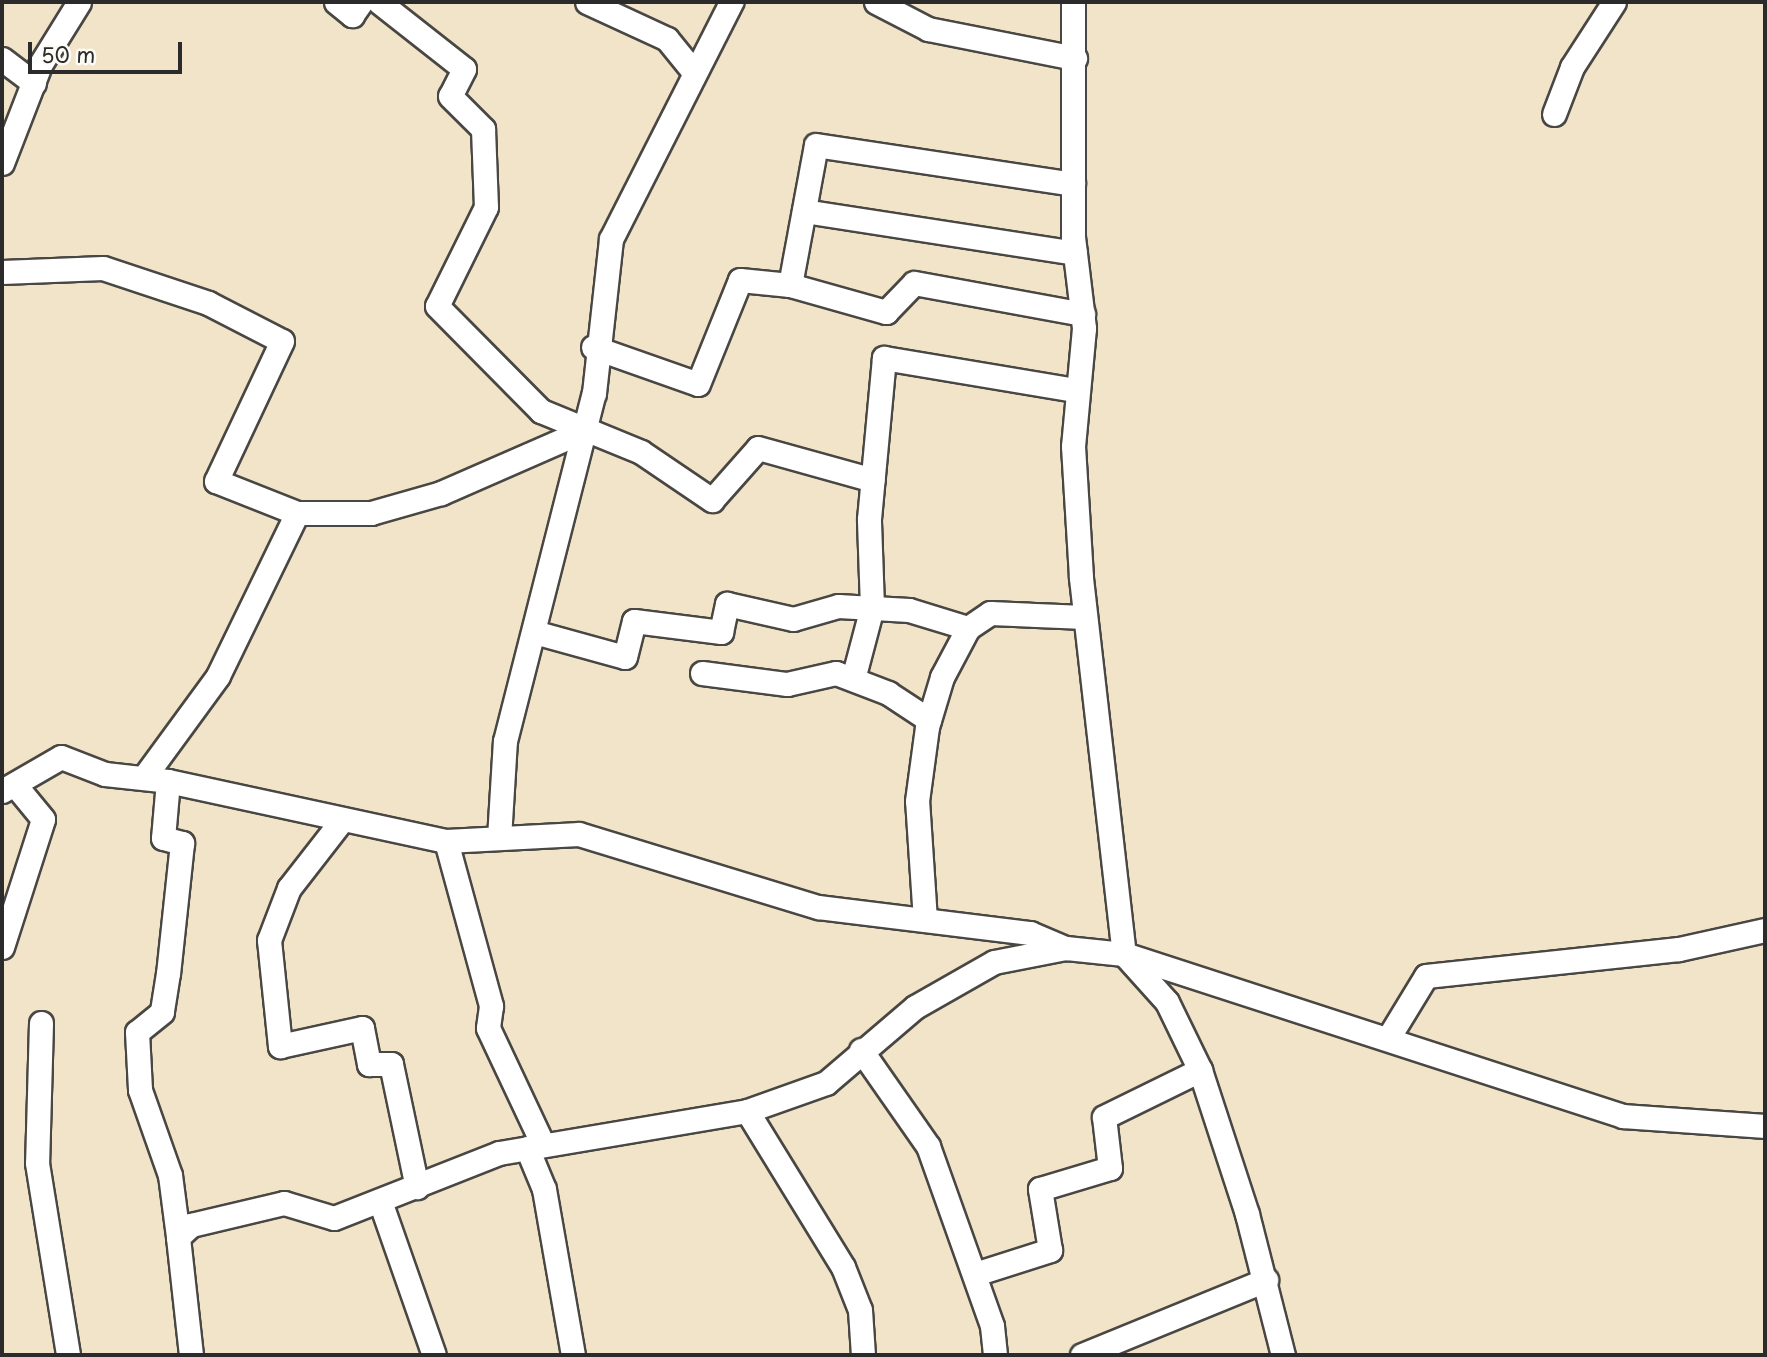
<!DOCTYPE html>
<style>
body{margin:0}
#map{position:relative;width:1767px;height:1357px;overflow:hidden;background:#f2e4c8;font-family:"Playpen Sans",sans-serif}
div>[style]{position:absolute}
.roads{filter:drop-shadow(2px 0 #494743) drop-shadow(-2px 0 #494743) drop-shadow(0 2px #494743) drop-shadow(0 -2px #494743)}
.minor>*{height:23px;margin:-11.5px;padding:0 11.5px;transform-origin:11.5px;border-radius:11.5px;background:#fff}
span{translate:-50% -50%;white-space:nowrap;text-align:center;line-height:1.15;-webkit-text-stroke:5px #fdfcf7;paint-order:stroke}
.frame{position:absolute;inset:0;border:4px solid #2b2b2b;pointer-events:none}
.scale{position:absolute;left:28px;top:42px;width:154px;height:32px;box-sizing:border-box;border:4px solid #2b2b2b;border-top:0;padding-left:9px;font-size:21px;line-height:24px;white-space:nowrap;color:#2b2b2b;-webkit-text-stroke:5px #fdfcf7;paint-order:stroke}
</style>
<div id="map">
<div class="roads">
<div class="minor">
<i style="left:336px;top:2px;width:21px;rotate:39deg"></i>
<i style="left:352px;top:15px;width:16px;rotate:-55deg"></i>
<i style="left:379px;top:2px;width:108px;rotate:38.2deg"></i>
<i style="left:464px;top:69px;width:30px;rotate:117deg"></i>
<i style="left:450px;top:96px;width:47px;rotate:45deg"></i>
<i style="left:483px;top:129px;width:78px;rotate:87.8deg"></i>
<i style="left:486px;top:207px;width:110px;rotate:116.3deg"></i>
<i style="left:437px;top:306px;width:148px;rotate:45.3deg"></i>
<i style="left:541px;top:411px;width:108px;rotate:22.3deg"></i>
<i style="left:641px;top:452px;width:86px;rotate:34.1deg"></i>
<i style="left:712px;top:500px;width:69px;rotate:-48.5deg"></i>
<i style="left:758px;top:448px;width:119px;rotate:15.5deg"></i>
<i style="left:587px;top:2px;width:88px;rotate:24.8deg"></i>
<i style="left:667px;top:39px;width:40px;rotate:51deg"></i>
<i style="left:876px;top:2px;width:59px;rotate:27.4deg"></i>
<i style="left:928px;top:29px;width:150px;rotate:11.2deg"></i>
<i style="left:1073px;top:2px;width:235px;rotate:90deg"></i>
<i style="left:1073px;top:237px;width:92px;rotate:83.1deg"></i>
<i style="left:1084px;top:328px;width:119px;rotate:95.3deg"></i>
<i style="left:1073px;top:446px;width:132px;rotate:86.5deg"></i>
<i style="left:1081px;top:578px;width:378px;rotate:83.5deg"></i>
<i style="left:1124px;top:954px;width:64px;rotate:48.1deg"></i>
<i style="left:1167px;top:1002px;width:76px;rotate:64.1deg"></i>
<i style="left:1200px;top:1070px;width:151px;rotate:71.9deg"></i>
<i style="left:1247px;top:1214px;width:146px;rotate:75.7deg"></i>
<i style="left:2px;top:59px;width:40px;rotate:37deg"></i>
<i style="left:1554px;top:114px;width:50px;rotate:-69deg"></i>
<i style="left:1572px;top:67px;width:77px;rotate:-57.1deg"></i>
<i style="left:2px;top:163px;width:105px;rotate:-68.8deg"></i>
<i style="left:40px;top:65px;width:74px;rotate:-58.2deg"></i>
<i style="left:804px;top:211px;width:274px;rotate:8.8deg"></i>
<i style="left:2px;top:272px;width:101px;rotate:-2.3deg"></i>
<i style="left:103px;top:268px;width:111px;rotate:18.4deg"></i>
<i style="left:208px;top:303px;width:83px;rotate:27.2deg"></i>
<i style="left:282px;top:341px;width:155px;rotate:115.2deg"></i>
<i style="left:216px;top:481px;width:87px;rotate:21.6deg"></i>
<i style="left:297px;top:513px;width:181px;rotate:115.9deg"></i>
<i style="left:218px;top:676px;width:125px;rotate:126.2deg"></i>
<i style="left:790px;top:285px;width:142px;rotate:-79.5deg"></i>
<i style="left:816px;top:145px;width:260px;rotate:8.6deg"></i>
<i style="left:593px;top:347px;width:111px;rotate:19.4deg"></i>
<i style="left:698px;top:384px;width:112px;rotate:-68deg"></i>
<i style="left:740px;top:280px;width:50px;rotate:5.7deg"></i>
<i style="left:790px;top:285px;width:100px;rotate:15.7deg"></i>
<i style="left:886px;top:312px;width:40px;rotate:-46deg"></i>
<i style="left:914px;top:283px;width:172px;rotate:10.4deg"></i>
<i style="left:297px;top:513px;width:74px"></i>
<i style="left:371px;top:513px;width:73px;rotate:-15.9deg"></i>
<i style="left:441px;top:493px;width:157px;rotate:-23.6deg"></i>
<i style="left:534px;top:632px;width:94px;rotate:15.4deg"></i>
<i style="left:625px;top:657px;width:37px;rotate:-76deg"></i>
<i style="left:634px;top:621px;width:88px;rotate:7.2deg"></i>
<i style="left:721px;top:632px;width:29px;rotate:-78deg"></i>
<i style="left:727px;top:604px;width:68px;rotate:12.8deg"></i>
<i style="left:793px;top:619px;width:47px;rotate:-16.1deg"></i>
<i style="left:838px;top:606px;width:71px;rotate:3.2deg"></i>
<i style="left:909px;top:610px;width:62px;rotate:17deg"></i>
<i style="left:968px;top:628px;width:27px;rotate:-34deg"></i>
<i style="left:990px;top:613px;width:95px;rotate:2.4deg"></i>
<i style="left:702px;top:673px;width:86px;rotate:7.4deg"></i>
<i style="left:787px;top:684px;width:50px;rotate:-12.7deg"></i>
<i style="left:836px;top:673px;width:56px;rotate:21deg"></i>
<i style="left:888px;top:693px;width:49px;rotate:33.4deg"></i>
<i style="left:853px;top:679px;width:74px;rotate:-75.2deg"></i>
<i style="left:872px;top:607px;width:88px;rotate:-92deg"></i>
<i style="left:869px;top:519px;width:162px;rotate:-84.7deg"></i>
<i style="left:884px;top:358px;width:195px;rotate:9.5deg"></i>
<i style="left:168px;top:781px;width:57px;rotate:95deg"></i>
<i style="left:163px;top:838px;width:20px;rotate:15deg"></i>
<i style="left:182px;top:843px;width:131px;rotate:96.1deg"></i>
<i style="left:168px;top:973px;width:39px;rotate:99deg"></i>
<i style="left:162px;top:1012px;width:32px;rotate:141deg"></i>
<i style="left:137px;top:1032px;width:58px;rotate:87deg"></i>
<i style="left:140px;top:1090px;width:90px;rotate:70.6deg"></i>
<i style="left:170px;top:1175px;width:63px;rotate:82.6deg"></i>
<i style="left:2px;top:791px;width:68px;rotate:-30deg"></i>
<i style="left:61px;top:757px;width:47px;rotate:21.1deg"></i>
<i style="left:105px;top:774px;width:63px;rotate:6.3deg"></i>
<i style="left:168px;top:781px;width:284px;rotate:12.2deg"></i>
<i style="left:446px;top:841px;width:133px;rotate:-3deg"></i>
<i style="left:579px;top:834px;width:250px;rotate:17deg"></i>
<i style="left:818px;top:907px;width:214px;rotate:7deg"></i>
<i style="left:1030px;top:933px;width:39px;rotate:23deg"></i>
<i style="left:1066px;top:948px;width:58px;rotate:5.9deg"></i>
<i style="left:1124px;top:954px;width:525px;rotate:17.99deg"></i>
<i style="left:1623px;top:1116px;width:142px;rotate:4deg"></i>
<i style="left:342px;top:820px;width:86px;rotate:127.9deg"></i>
<i style="left:289px;top:888px;width:56px;rotate:111deg"></i>
<i style="left:269px;top:940px;width:107px;rotate:84.1deg"></i>
<i style="left:280px;top:1046px;width:84px;rotate:-12.4deg"></i>
<i style="left:362px;top:1028px;width:37px;rotate:79deg"></i>
<i style="left:369px;top:1064px;width:22px"></i>
<i style="left:391px;top:1064px;width:126px;rotate:78.1deg"></i>
<i style="left:499px;top:838px;width:97px;rotate:-86.5deg"></i>
<i style="left:505px;top:741px;width:359px;rotate:-75.7deg"></i>
<i style="left:594px;top:393px;width:155px;rotate:-83.7deg"></i>
<i style="left:611px;top:239px;width:266px;rotate:-63.1deg"></i>
<i style="left:446px;top:841px;width:171px;rotate:74.7deg"></i>
<i style="left:491px;top:1006px;width:22px;rotate:98deg"></i>
<i style="left:488px;top:1028px;width:129px;rotate:64.8deg"></i>
<i style="left:925px;top:920px;width:119px;rotate:-93.8deg"></i>
<i style="left:917px;top:801px;width:75px;rotate:-82.3deg"></i>
<i style="left:927px;top:727px;width:52px;rotate:-73.3deg"></i>
<i style="left:942px;top:677px;width:55px;rotate:-62deg"></i>
<i style="left:2px;top:947px;width:134px;rotate:-72.2deg"></i>
<i style="left:43px;top:819px;width:44px;rotate:-129.5deg"></i>
<i style="left:41px;top:1023px;width:140px;rotate:91.6deg"></i>
<i style="left:37px;top:1163px;width:194px;rotate:80.8deg"></i>
<i style="left:1390px;top:1035px;width:69px;rotate:-58.6deg"></i>
<i style="left:1426px;top:976px;width:254px;rotate:-6.1deg"></i>
<i style="left:1679px;top:949px;width:88px;rotate:-12.5deg"></i>
<i style="left:861px;top:1050px;width:117px;rotate:55.1deg"></i>
<i style="left:928px;top:1146px;width:191px;rotate:70.4deg"></i>
<i style="left:992px;top:1326px;width:29px;rotate:84deg"></i>
<i style="left:747px;top:1111px;width:183px;rotate:58.4deg"></i>
<i style="left:843px;top:1267px;width:46px;rotate:68.4deg"></i>
<i style="left:860px;top:1310px;width:45px;rotate:86.2deg"></i>
<i style="left:527px;top:1148px;width:44px;rotate:67.5deg"></i>
<i style="left:544px;top:1189px;width:169px;rotate:80.1deg"></i>
<i style="left:380px;top:1201px;width:163px;rotate:70.7deg"></i>
<i style="left:975px;top:1274px;width:79px;rotate:-17.7deg"></i>
<i style="left:1050px;top:1250px;width:62px;rotate:-99.3deg"></i>
<i style="left:1040px;top:1189px;width:73px;rotate:-16.7deg"></i>
<i style="left:1110px;top:1168px;width:51px;rotate:-96.7deg"></i>
<i style="left:1104px;top:1117px;width:107px;rotate:-26.1deg"></i>
<i style="left:191px;top:1355px;width:119px;rotate:-96.3deg"></i>
<i style="left:178px;top:1237px;width:18px;rotate:-43deg"></i>
<i style="left:191px;top:1225px;width:96px;rotate:-13.3deg"></i>
<i style="left:284px;top:1203px;width:52px;rotate:16.7deg"></i>
<i style="left:334px;top:1218px;width:177px;rotate:-21.5deg"></i>
<i style="left:499px;top:1153px;width:252px;rotate:-9.6deg"></i>
<i style="left:747px;top:1111px;width:84px;rotate:-19.5deg"></i>
<i style="left:826px;top:1083px;width:117px;rotate:-40.5deg"></i>
<i style="left:915px;top:1007px;width:91px;rotate:-29.7deg"></i>
<i style="left:994px;top:962px;width:73px;rotate:-11deg"></i>
<i style="left:1082px;top:1355px;width:199px;rotate:-22.2deg"></i>
</div>
</div>
<div class="frame"></div>
<div class="scale">50 m</div>
</div>
